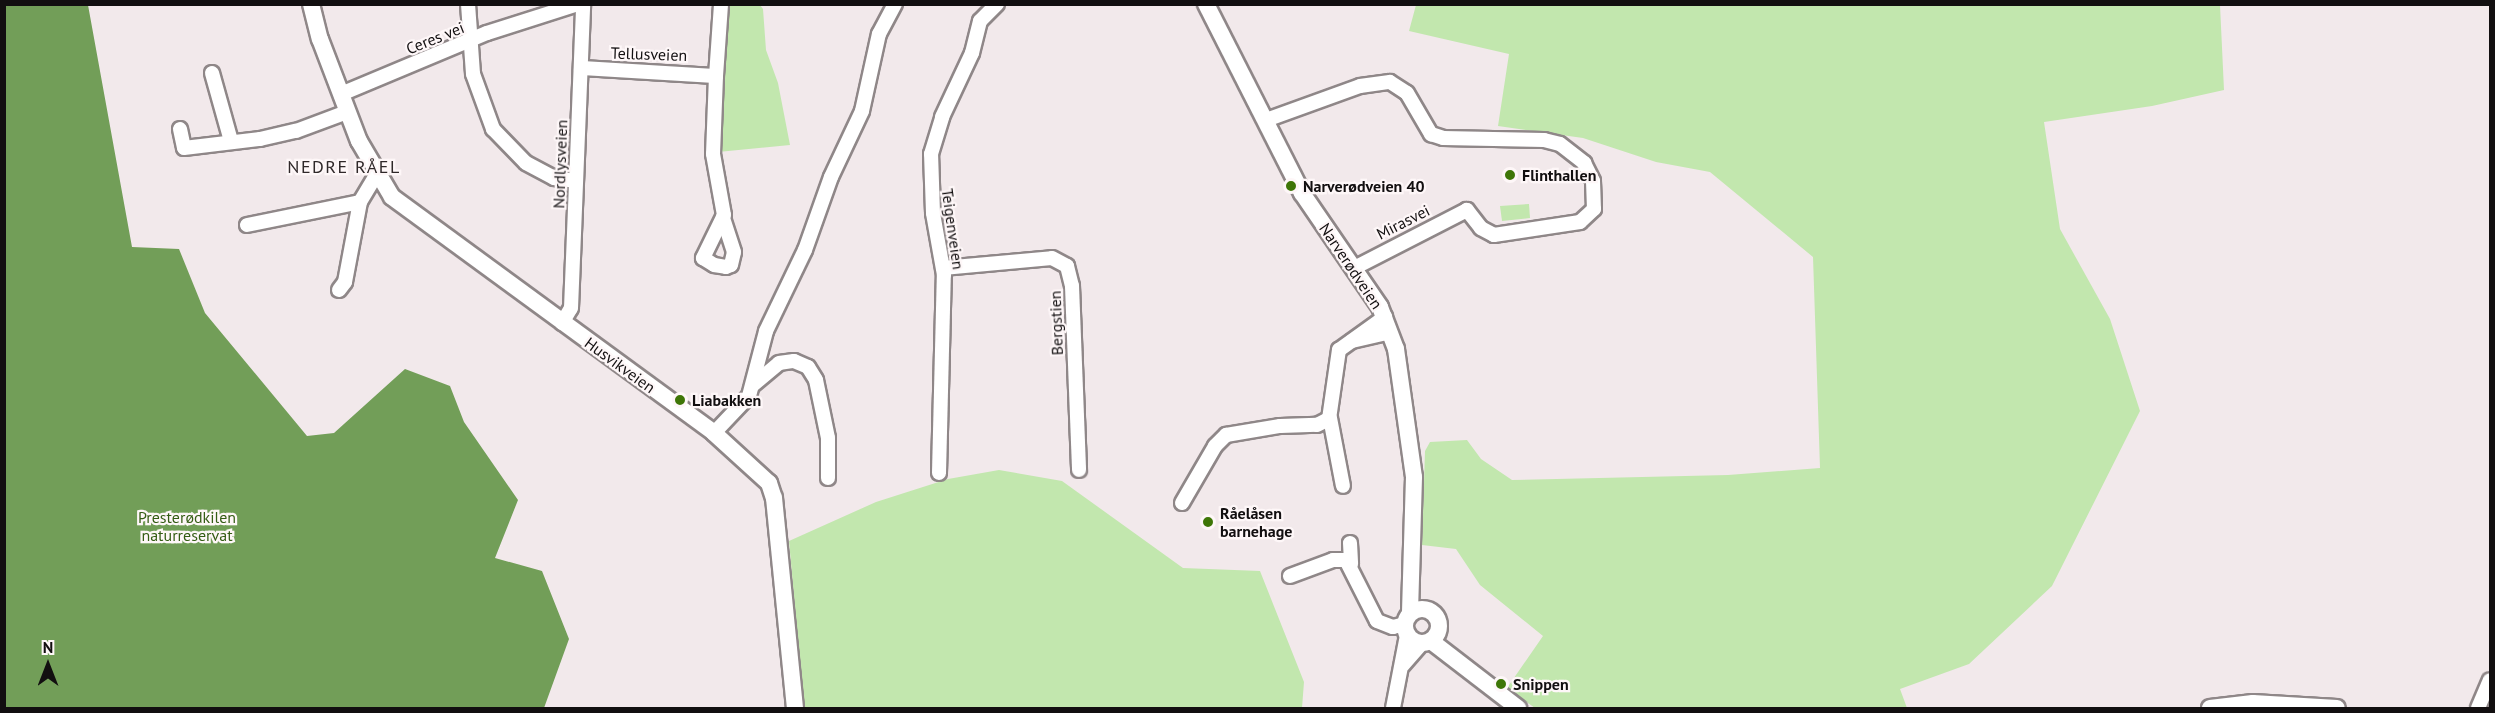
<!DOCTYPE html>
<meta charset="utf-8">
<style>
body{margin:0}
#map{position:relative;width:2495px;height:713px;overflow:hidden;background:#f2e9eb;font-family:"PT Sans",sans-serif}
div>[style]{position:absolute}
.green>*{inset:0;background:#c2e7ae}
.water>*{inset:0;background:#729e58}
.roads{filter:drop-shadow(2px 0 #8f8788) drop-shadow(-2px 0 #8f8788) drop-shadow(0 2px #8f8788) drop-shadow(0 -2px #8f8788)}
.minor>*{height:14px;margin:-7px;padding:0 7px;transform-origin:7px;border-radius:7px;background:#fff}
.major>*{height:16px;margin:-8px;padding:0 8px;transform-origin:8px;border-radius:8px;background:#fff}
.major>.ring{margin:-8px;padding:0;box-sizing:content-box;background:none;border:16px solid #fff;border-radius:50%}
.dots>*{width:16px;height:16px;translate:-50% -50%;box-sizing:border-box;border:3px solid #fef7f8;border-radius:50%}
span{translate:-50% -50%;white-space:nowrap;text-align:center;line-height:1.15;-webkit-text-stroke:4.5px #fef7f8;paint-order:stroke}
.street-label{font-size:16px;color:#120f10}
.poi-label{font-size:16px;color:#120f10;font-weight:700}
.left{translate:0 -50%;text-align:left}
.park-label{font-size:16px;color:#345d14}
.neighbourhood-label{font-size:18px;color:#2f2829;letter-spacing:1.5px}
.frame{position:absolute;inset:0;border:6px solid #120f10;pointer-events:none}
.north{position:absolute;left:18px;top:635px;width:60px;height:60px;-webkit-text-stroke:4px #fef7f8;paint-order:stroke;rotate:0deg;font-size:16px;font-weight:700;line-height:24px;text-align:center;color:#120f10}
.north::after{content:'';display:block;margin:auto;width:21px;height:27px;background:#120f10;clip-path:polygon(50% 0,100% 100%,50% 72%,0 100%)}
</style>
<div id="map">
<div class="green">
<i style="clip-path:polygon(724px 5px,760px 5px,763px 9px,766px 50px,778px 83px,790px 145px,718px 152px)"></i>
<i style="clip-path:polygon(1416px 5px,2220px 5px,2224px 90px,2152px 106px,2044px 122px,2060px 229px,2110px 319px,2140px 411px,2052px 586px,1969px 664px,1900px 689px,1907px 708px,1535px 708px,1507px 688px,1543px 636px,1480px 585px,1456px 549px,1422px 545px,1425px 451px,1430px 442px,1467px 440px,1481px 459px,1512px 480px,1728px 475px,1820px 468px,1813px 257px,1710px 172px,1656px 162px,1583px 138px,1498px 126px,1509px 54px,1409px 31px)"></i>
<i style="clip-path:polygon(1529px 204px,1530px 218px,1502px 221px,1500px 206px)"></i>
<i style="clip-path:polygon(999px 470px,1062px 481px,1183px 568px,1260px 571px,1304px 682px,1302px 708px,804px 708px,789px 541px,876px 502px,948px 479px)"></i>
</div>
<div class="water">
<i style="clip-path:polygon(4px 5px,88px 5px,132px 247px,179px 249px,205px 313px,307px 436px,334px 433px,405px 369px,450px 386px,464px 422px,518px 500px,495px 558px,542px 571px,569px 639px,544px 708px,5px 708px)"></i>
</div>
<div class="roads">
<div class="minor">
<i style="left:468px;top:4px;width:70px;rotate:85.9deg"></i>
<i style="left:473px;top:74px;width:59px;rotate:70deg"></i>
<i style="left:493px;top:129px;width:47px;rotate:45.9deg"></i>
<i style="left:526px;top:163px;width:32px;rotate:28deg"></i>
<i style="left:554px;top:178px;width:21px;rotate:8deg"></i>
<i style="left:581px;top:68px;width:135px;rotate:3.4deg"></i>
<i style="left:716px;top:76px;width:78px;rotate:92.2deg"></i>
<i style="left:713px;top:154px;width:62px;rotate:79.8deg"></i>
<i style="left:724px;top:215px;width:48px;rotate:116deg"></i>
<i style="left:703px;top:258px;width:13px;rotate:32deg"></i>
<i style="left:714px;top:265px;width:12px;rotate:9deg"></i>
<i style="left:726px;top:267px;width:5px;rotate:-22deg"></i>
<i style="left:731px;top:265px;width:13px;rotate:-77deg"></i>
<i style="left:734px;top:252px;width:36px;rotate:-108deg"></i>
<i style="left:212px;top:73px;width:71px;rotate:74.4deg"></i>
<i style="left:716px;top:76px;width:72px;rotate:-86deg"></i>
<i style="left:341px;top:94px;width:158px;rotate:-22.7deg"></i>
<i style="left:487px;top:33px;width:96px;rotate:-17.7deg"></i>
<i style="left:1266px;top:120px;width:100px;rotate:-19.9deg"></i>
<i style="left:1360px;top:86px;width:30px;rotate:-8deg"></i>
<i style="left:1390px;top:82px;width:20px;rotate:33deg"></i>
<i style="left:1407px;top:93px;width:48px;rotate:59.7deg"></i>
<i style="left:1431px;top:134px;width:13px;rotate:18deg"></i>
<i style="left:1443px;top:138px;width:101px;rotate:1.1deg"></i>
<i style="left:1544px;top:140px;width:16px;rotate:14deg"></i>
<i style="left:1560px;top:144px;width:31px;rotate:38deg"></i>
<i style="left:1584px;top:163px;width:20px;rotate:63deg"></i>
<i style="left:1593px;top:181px;width:28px;rotate:88deg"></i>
<i style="left:1594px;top:209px;width:19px;rotate:137deg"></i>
<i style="left:1580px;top:222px;width:87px;rotate:171.4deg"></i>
<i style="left:1494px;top:235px;width:15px;rotate:-152deg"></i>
<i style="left:1481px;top:228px;width:23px;rotate:-128deg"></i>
<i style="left:1467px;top:210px;width:125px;rotate:152.8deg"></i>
<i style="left:180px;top:129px;width:19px;rotate:78deg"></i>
<i style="left:184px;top:148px;width:77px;rotate:-6.8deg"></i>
<i style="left:260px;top:139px;width:37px;rotate:-13deg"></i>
<i style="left:296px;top:131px;width:54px;rotate:-20.4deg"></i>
<i style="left:247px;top:225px;width:115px;rotate:-11.5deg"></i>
<i style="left:943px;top:268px;width:109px;rotate:-5.2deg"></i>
<i style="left:1052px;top:258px;width:17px;rotate:28deg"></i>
<i style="left:1067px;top:266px;width:21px;rotate:76deg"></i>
<i style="left:1072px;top:286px;width:184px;rotate:87.8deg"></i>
<i style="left:339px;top:290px;width:10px;rotate:-53deg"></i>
<i style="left:345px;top:282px;width:81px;rotate:-79.4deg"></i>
<i style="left:360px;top:202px;width:31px;rotate:-59deg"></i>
<i style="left:562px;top:323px;width:17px;rotate:-59deg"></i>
<i style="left:571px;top:308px;width:304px;rotate:-87.7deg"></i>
<i style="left:1352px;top:341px;width:39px;rotate:-13deg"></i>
<i style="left:753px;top:385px;width:34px;rotate:-40deg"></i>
<i style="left:779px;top:363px;width:15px;rotate:-8deg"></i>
<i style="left:794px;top:361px;width:15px;rotate:23deg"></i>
<i style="left:808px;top:367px;width:15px;rotate:58deg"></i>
<i style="left:816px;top:380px;width:59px;rotate:78.3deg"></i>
<i style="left:828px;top:438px;width:40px;rotate:90deg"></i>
<i style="left:1330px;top:418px;width:69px;rotate:79.2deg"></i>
<i style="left:714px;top:433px;width:51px;rotate:-46.6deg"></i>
<i style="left:749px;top:396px;width:67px;rotate:-75.3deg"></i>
<i style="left:766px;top:331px;width:90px;rotate:-64.3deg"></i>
<i style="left:805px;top:250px;width:77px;rotate:-70.4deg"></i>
<i style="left:831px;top:177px;width:73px;rotate:-64.8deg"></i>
<i style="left:862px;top:111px;width:79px;rotate:-77.6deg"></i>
<i style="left:879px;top:34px;width:34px;rotate:-62deg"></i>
<i style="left:939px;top:473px;width:198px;rotate:-88.6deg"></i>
<i style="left:944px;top:275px;width:63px;rotate:-100.1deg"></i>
<i style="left:933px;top:213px;width:59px;rotate:-91.9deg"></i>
<i style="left:931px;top:154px;width:39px;rotate:-73deg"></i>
<i style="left:942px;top:117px;width:71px;rotate:-64.9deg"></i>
<i style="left:972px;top:53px;width:33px;rotate:-76deg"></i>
<i style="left:980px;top:21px;width:24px;rotate:-45deg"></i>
<i style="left:1182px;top:503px;width:66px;rotate:-59.9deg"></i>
<i style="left:1215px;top:446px;width:16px;rotate:-45deg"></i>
<i style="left:1226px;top:435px;width:55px;rotate:-9.5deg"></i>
<i style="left:1280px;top:426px;width:37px;rotate:-2deg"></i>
<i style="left:1317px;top:425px;width:13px;rotate:-27deg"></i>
<i style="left:1329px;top:419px;width:70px;rotate:-81.8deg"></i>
<i style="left:1339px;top:350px;width:57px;rotate:-35.7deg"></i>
<i style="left:1350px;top:543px;width:21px;rotate:87deg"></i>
<i style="left:1290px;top:576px;width:46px;rotate:-20.4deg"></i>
<i style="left:1333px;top:560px;width:13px"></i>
<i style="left:1346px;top:560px;width:68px;rotate:63.1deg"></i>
<i style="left:1377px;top:621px;width:17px;rotate:21deg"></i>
<i style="left:1393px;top:627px;width:12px;rotate:-14deg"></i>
<i style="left:1403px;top:665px;width:28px;rotate:-49deg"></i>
<i style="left:1393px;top:708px;width:74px;rotate:-79.1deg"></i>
<i style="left:2478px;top:708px;width:30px;rotate:-67deg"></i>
</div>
<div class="major">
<i style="left:311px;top:4px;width:36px;rotate:76deg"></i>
<i style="left:320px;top:39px;width:109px;rotate:69.1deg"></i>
<i style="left:359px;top:141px;width:65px;rotate:59.5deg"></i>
<i style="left:392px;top:197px;width:399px;rotate:36.2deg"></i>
<i style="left:714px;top:433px;width:74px;rotate:42.3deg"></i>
<i style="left:769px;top:483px;width:16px;rotate:72deg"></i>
<i style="left:774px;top:498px;width:211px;rotate:84.3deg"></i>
<i style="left:1206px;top:4px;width:212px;rotate:63.1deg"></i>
<i style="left:1302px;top:193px;width:138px;rotate:55.6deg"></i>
<i style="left:1380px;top:307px;width:45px;rotate:69.1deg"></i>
<i style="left:1396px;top:349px;width:129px;rotate:82deg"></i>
<i style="left:1414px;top:477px;width:136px;rotate:91.7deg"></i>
<i class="ring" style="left:1405px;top:609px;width:18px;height:18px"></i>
<i style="left:1431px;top:641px;width:110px;rotate:37.6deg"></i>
<i style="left:2210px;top:708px;width:43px;rotate:-6.6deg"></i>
<i style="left:2253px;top:703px;width:84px;rotate:3.4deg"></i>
</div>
</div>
<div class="dots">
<i style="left:1510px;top:175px;background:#3e7607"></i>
<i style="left:1291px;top:186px;background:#3e7607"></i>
<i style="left:680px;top:400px;background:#3e7607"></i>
<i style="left:1208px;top:522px;background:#3e7607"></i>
<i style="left:1501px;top:684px;background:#3e7607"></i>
</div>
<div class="street-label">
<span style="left:435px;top:38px;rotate:-22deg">Ceres vei</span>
<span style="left:649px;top:54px;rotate:2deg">Tellusveien</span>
<span style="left:560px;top:164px;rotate:-88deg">Nordlysveien</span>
<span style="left:1403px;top:222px;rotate:-27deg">Mirasvei</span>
<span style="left:953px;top:229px;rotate:82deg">Teigenveien</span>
<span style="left:1351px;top:266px;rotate:56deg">Narverødveien</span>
<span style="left:1056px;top:323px;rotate:-92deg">Bergstien</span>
<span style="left:620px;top:365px;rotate:36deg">Husvikveien</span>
</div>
<div class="poi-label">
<span class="left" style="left:1522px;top:175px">Flinthallen</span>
<span class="left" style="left:1303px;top:186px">Narverødveien 40</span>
<span class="left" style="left:692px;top:400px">Liabakken</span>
<span class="left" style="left:1220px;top:522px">Råelåsen<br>barnehage</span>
<span class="left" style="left:1513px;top:684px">Snippen</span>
</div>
<div class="park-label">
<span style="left:187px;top:526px">Presterødkilen<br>naturreservat</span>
</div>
<div class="neighbourhood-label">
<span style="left:344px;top:167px">NEDRE RÅEL</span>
</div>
<div class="frame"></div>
<div class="north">N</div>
</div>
